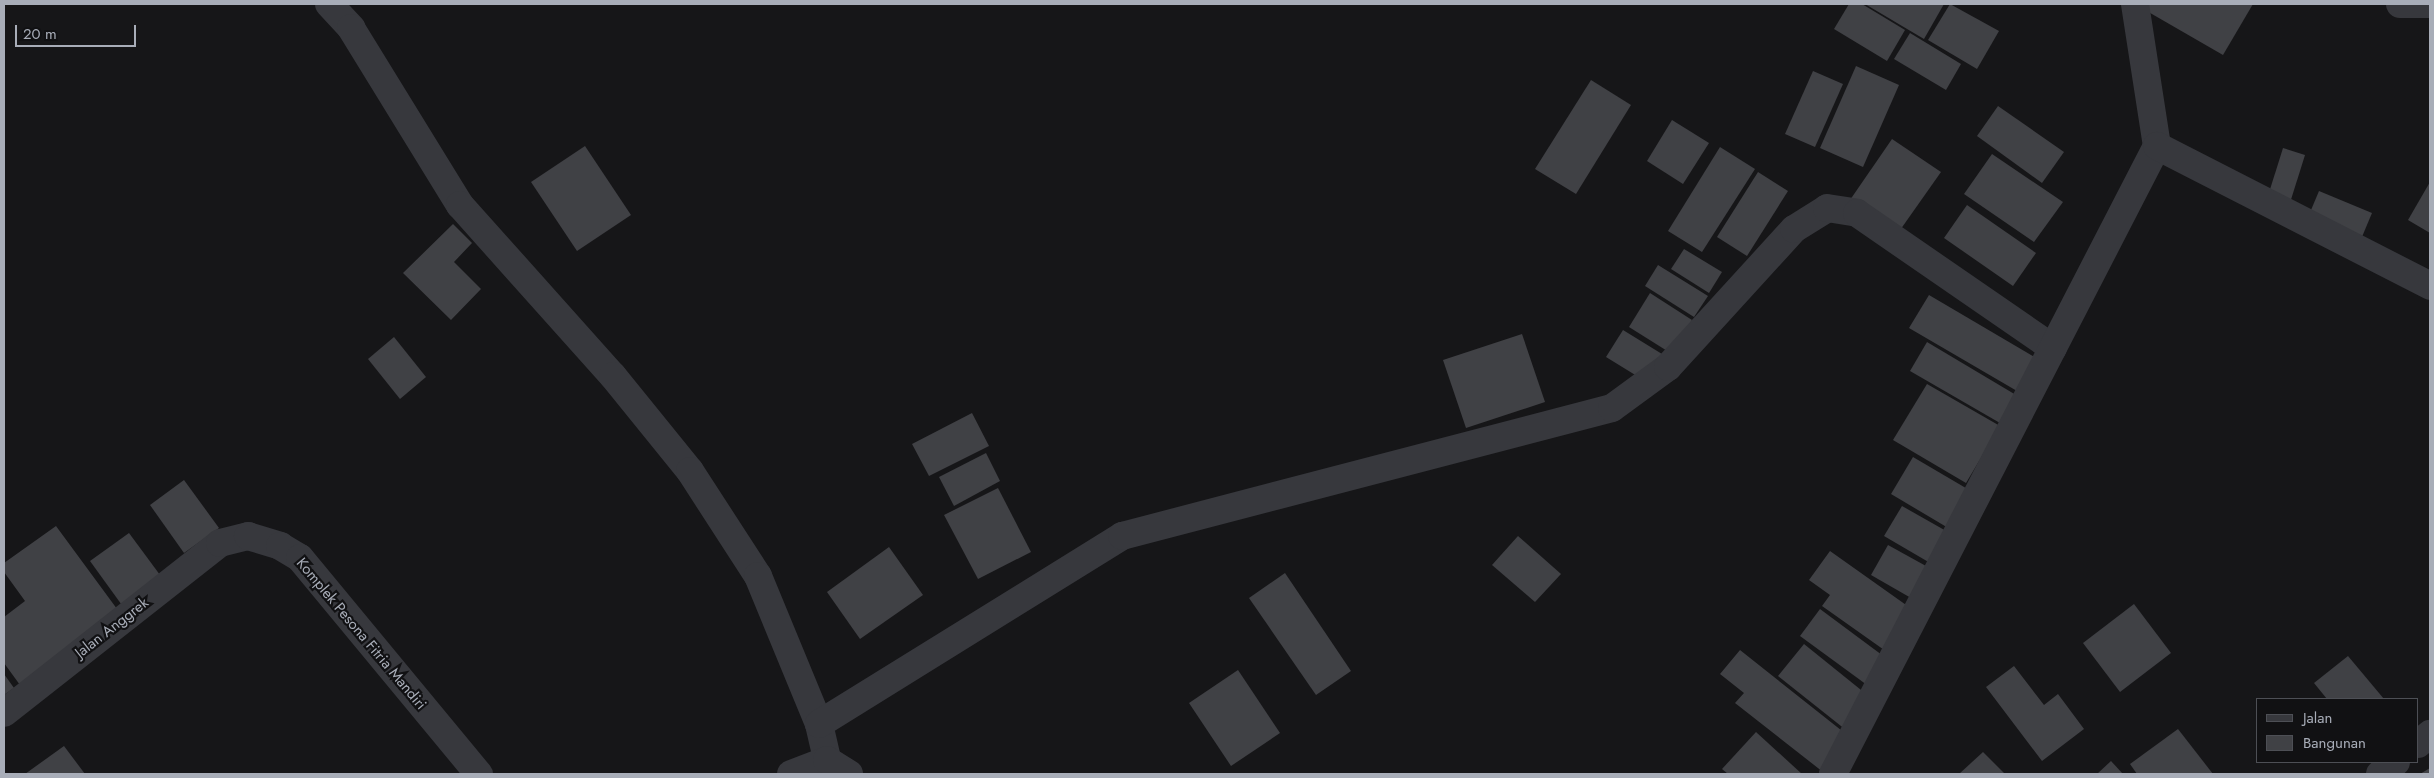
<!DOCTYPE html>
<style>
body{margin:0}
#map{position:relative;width:2434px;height:778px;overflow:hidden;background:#161618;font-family:Jost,sans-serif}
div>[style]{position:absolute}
.building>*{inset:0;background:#404145}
.street>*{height:28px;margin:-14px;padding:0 14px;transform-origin:14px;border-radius:14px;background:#37383d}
span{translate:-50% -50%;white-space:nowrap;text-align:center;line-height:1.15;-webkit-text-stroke:4.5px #111113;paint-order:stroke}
.street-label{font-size:15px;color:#a8adb8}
.frame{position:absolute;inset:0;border:5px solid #a8adb8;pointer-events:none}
.legend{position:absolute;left:2256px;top:698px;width:162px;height:65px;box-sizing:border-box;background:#111113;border:1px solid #4d4f55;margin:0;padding:6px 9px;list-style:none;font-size:15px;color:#a8adb8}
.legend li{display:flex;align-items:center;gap:10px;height:25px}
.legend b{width:25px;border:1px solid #4d4f55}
.scale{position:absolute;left:15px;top:25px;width:121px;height:22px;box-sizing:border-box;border:2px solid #a8adb8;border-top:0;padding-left:6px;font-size:15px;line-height:18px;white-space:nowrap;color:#a8adb8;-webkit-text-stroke:4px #111113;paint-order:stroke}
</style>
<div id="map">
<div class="building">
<i style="clip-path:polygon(1849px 4px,1862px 4px,1905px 30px,1887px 61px,1834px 29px)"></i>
<i style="clip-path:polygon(1865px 4px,1944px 4px,1924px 39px)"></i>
<i style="clip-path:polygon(1950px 4px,1999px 31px,1977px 69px,1928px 40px)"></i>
<i style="clip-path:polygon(2149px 4px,2253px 4px,2223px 55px,2145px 10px)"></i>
<i style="clip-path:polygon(1910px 33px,1961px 64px,1946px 90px,1894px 59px)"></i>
<i style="clip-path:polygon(1856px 66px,1899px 85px,1863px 167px,1820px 148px)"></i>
<i style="clip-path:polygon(1813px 71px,1843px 84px,1815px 147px,1785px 134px)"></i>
<i style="clip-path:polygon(1591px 80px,1631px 105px,1576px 194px,1535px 169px)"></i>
<i style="clip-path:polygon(1998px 106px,2064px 152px,2042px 183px,1977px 136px)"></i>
<i style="clip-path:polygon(1672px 120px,1709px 143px,1683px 184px,1647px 161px)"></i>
<i style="clip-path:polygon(1892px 139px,1941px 172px,1898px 233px,1850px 200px)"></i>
<i style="clip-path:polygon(585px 146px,631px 215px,577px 251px,531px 182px)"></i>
<i style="clip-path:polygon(1720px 147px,1755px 169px,1702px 252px,1668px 231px)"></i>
<i style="clip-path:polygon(2283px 148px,2305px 155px,2289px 206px,2267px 199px)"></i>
<i style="clip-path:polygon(1992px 154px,2063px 202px,2034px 242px,1964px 194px)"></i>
<i style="clip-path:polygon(1758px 172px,1788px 191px,1747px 256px,1717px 237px)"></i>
<i style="clip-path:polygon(2430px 182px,2430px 233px,2408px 220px)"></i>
<i style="clip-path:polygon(2319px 191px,2372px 213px,2359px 244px,2306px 222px)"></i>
<i style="clip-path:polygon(1967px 205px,2036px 253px,2013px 286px,1944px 238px)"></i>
<i style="clip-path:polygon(453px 224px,472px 243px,454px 262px,481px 289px,451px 320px,403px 273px)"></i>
<i style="clip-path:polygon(1684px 249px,1722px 272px,1709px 293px,1671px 269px)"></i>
<i style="clip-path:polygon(1658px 265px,1708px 296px,1694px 317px,1645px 286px)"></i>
<i style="clip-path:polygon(1650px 293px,1692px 320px,1672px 354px,1629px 327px)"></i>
<i style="clip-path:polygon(1929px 295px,2036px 358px,2017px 391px,1909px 328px)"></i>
<i style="clip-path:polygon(1623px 330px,1662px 354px,1645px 381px,1606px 357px)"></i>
<i style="clip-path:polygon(1522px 334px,1545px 402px,1466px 428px,1443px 360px)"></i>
<i style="clip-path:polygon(394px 337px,426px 377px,400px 399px,368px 359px)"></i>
<i style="clip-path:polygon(1927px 342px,2016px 395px,2000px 423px,1910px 371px)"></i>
<i style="clip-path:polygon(1927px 384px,2000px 426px,1966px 483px,1893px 440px)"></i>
<i style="clip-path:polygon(972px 413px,989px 446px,929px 476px,912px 444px)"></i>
<i style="clip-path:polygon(986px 453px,1000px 481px,954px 506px,939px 477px)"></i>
<i style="clip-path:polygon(1913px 457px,1976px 494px,1955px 532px,1891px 494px)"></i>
<i style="clip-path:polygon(184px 480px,219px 528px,184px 553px,150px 505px)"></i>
<i style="clip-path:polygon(998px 488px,1031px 552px,978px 579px,944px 515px)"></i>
<i style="clip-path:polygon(1902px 506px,1955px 536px,1937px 567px,1884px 536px)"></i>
<i style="clip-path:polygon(56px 526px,120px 613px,20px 685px,4px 663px,4px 617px,25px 601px,4px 572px,4px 563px)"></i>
<i style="clip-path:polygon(129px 533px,163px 579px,124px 608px,90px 561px)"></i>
<i style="clip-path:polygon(1518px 536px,1561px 574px,1535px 602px,1492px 565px)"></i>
<i style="clip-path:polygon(1888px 545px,1935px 571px,1918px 602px,1871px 575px)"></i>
<i style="clip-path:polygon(889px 547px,923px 595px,860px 639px,827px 592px)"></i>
<i style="clip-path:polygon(1830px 551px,1916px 612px,1887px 652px,1822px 606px,1830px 595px,1809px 580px)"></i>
<i style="clip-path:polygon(1285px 573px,1351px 671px,1316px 695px,1249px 598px)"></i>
<i style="clip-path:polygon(2134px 604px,2171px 653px,2120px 692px,2083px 643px)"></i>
<i style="clip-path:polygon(1820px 609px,1886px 658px,1867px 685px,1800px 636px)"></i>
<i style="clip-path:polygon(1804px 644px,1871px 698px,1846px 730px,1778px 676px)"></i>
<i style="clip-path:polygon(1740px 650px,1851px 738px,1823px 772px,1735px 703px,1744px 693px,1720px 674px)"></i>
<i style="clip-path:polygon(2348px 656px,2384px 699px,2327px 699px,2314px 683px)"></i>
<i style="clip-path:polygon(2014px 666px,2044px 705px,2058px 694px,2084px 729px,2042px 761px,1986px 687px)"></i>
<i style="clip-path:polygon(1238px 670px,1280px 733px,1231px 766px,1189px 703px)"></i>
<i style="clip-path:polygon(4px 674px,14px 688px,4px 695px)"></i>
<i style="clip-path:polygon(2178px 729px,2213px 774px,2137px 774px,2130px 764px)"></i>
<i style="clip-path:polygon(1756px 732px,1802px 774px,1728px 774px,1722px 769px)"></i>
<i style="clip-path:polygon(64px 746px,85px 774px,25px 774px)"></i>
<i style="clip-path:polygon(1983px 752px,2005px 774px,1959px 774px)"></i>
<i style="clip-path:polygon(2111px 761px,2123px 774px,2097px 774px)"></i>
<i style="clip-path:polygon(2430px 768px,2430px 774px,2420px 774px)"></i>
</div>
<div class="street">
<i style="left:329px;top:4px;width:33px;rotate:47deg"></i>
<i style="left:351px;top:28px;width:208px;rotate:58.4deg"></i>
<i style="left:460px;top:205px;width:229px;rotate:48.2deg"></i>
<i style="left:613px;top:376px;width:122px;rotate:51deg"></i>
<i style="left:690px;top:471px;width:125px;rotate:57.1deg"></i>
<i style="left:758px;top:576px;width:160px;rotate:67.6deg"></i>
<i style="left:819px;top:724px;width:37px;rotate:77deg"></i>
<i style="left:2135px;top:4px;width:144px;rotate:81.2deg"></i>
<i style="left:2400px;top:4px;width:29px"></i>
<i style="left:4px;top:713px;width:275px;rotate:-38.2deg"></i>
<i style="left:220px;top:543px;width:29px;rotate:-14deg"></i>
<i style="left:248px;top:536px;width:34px;rotate:17deg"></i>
<i style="left:280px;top:546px;width:23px;rotate:31deg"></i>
<i style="left:300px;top:558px;width:281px;rotate:50.4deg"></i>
<i style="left:819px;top:724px;width:357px;rotate:-31.8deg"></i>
<i style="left:1122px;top:536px;width:506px;rotate:-14.64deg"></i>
<i style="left:1612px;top:408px;width:69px;rotate:-36.2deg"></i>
<i style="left:1668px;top:367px;width:187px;rotate:-47.6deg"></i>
<i style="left:1794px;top:229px;width:39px;rotate:-32deg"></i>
<i style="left:1827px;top:208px;width:30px;rotate:9deg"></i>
<i style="left:1857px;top:213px;width:238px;rotate:34.6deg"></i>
<i style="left:2418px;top:744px;width:16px;rotate:-40deg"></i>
<i style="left:791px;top:774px;width:39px;rotate:-21deg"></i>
<i style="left:827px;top:760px;width:26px;rotate:32deg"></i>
<i style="left:1833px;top:774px;width:707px;rotate:-62.71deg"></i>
<i style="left:2157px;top:146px;width:307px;rotate:27.1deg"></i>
<i style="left:2380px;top:774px;width:20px;rotate:-37deg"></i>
</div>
<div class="street-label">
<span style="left:112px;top:628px;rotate:-38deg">Jalan Anggrek</span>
<span style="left:361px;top:634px;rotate:50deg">Komplek Pesona Fitria Mandiri</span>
</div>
<div class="frame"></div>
<ul class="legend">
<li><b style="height:6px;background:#37383d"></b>Jalan</li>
<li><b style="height:14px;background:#404145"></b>Bangunan</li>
</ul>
<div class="scale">20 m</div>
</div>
